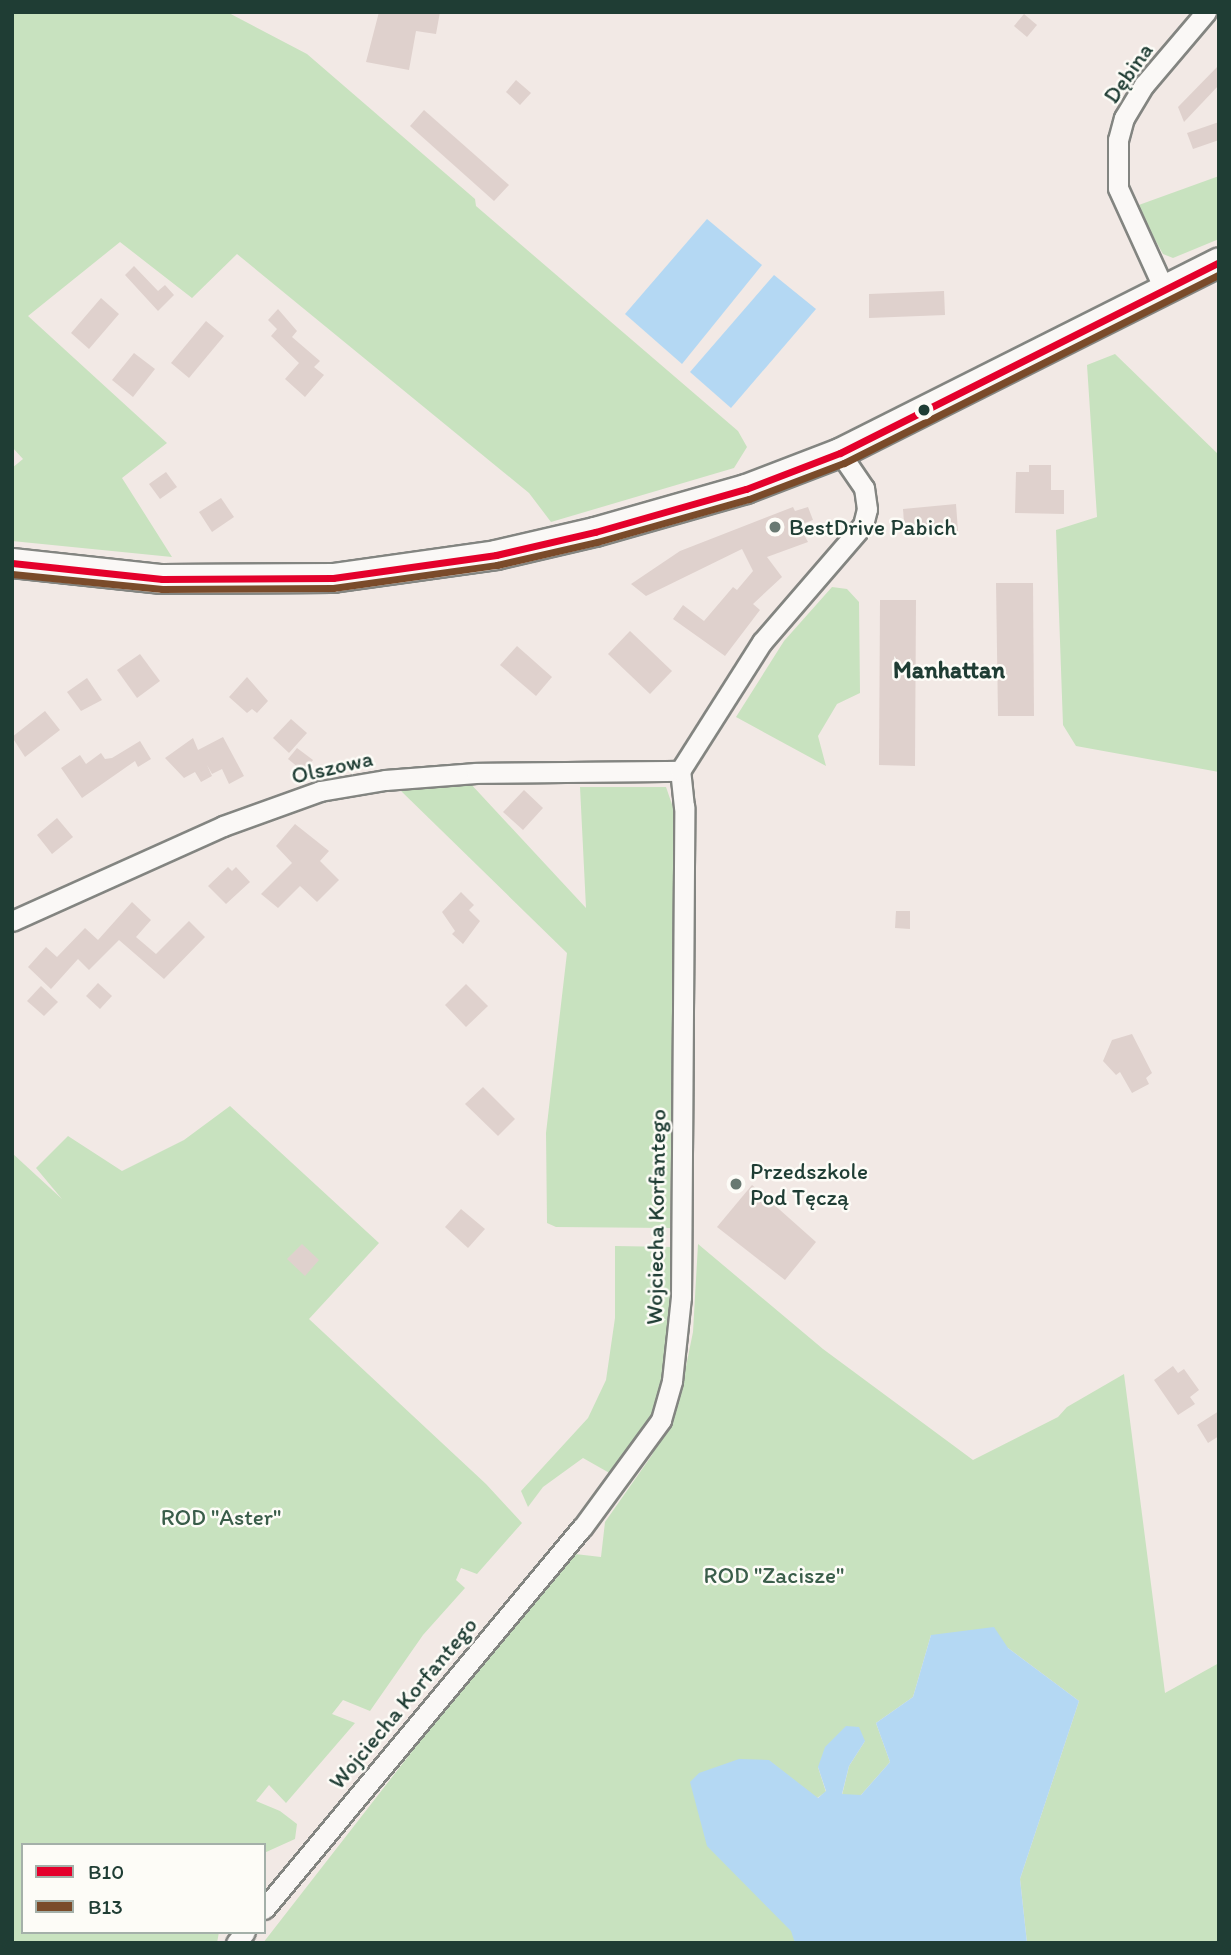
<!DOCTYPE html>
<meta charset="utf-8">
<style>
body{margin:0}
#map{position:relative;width:1231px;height:1955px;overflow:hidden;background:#f2e9e5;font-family:Itim,sans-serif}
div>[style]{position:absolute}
.green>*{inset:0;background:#c8e2bf}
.water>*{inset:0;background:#b4d8f3}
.building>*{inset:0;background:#dfd1cd}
.roads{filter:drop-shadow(2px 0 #838581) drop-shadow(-2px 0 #838581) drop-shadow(0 2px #838581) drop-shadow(0 -2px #838581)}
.street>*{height:19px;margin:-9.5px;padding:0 9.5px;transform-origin:9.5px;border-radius:9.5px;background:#faf8f6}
.secondary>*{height:28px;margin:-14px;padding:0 14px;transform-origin:14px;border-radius:14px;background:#faf8f6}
.bus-1>*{height:7px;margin:-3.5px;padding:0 3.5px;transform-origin:3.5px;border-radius:3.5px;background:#e4002b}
.bus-2>*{height:7px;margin:-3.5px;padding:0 3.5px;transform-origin:3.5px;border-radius:3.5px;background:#7a4b2a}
.dots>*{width:19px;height:19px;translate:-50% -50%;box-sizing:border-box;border:4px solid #fdfcf7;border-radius:50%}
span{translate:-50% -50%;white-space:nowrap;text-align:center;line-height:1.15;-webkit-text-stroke:5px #fdfcf7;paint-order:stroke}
.street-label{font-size:23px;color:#1f3d34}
.poi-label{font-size:23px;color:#1f3d34}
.left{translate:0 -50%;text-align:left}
.park-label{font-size:23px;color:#3a5d4a}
.neighbourhood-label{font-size:24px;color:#1f3d34;font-weight:700}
.frame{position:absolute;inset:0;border:14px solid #1f3d34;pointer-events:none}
.legend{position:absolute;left:21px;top:1843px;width:245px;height:91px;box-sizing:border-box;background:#fdfcf7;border:2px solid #a4b0a9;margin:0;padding:9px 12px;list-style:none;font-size:21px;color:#1f3d34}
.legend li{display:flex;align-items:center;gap:14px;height:35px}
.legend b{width:35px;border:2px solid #a4b0a9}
</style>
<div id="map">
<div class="green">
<i style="clip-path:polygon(12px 12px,227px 12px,307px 54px,475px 199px,476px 206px,738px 431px,747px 447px,734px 468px,551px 522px,529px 493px,237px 254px,192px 298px,120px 242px,28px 316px,167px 443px,122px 478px,172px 557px,12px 541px,12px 468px,23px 459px,12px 447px)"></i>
<i style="clip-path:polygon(1219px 176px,1219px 239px,1173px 258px,1163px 254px,1136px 206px)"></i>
<i style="clip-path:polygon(1115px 354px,1219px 455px,1219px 772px,1076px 746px,1063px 725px,1056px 530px,1097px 517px,1087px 365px)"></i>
<i style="clip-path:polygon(832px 587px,847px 589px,859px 602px,860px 693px,837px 704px,818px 736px,826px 766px,736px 717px,784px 641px)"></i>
<i style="clip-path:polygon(469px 782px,586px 908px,580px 787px,666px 787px,676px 816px,670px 1228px,556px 1227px,547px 1223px,546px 1133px,567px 953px,400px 790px)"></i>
<i style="clip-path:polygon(230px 1106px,379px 1243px,309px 1319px,486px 1484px,522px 1523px,477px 1574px,461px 1568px,456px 1580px,465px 1588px,423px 1635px,370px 1711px,343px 1700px,332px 1714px,355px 1723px,286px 1803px,269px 1785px,256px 1801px,280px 1811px,297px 1824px,295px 1839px,264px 1853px,264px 1845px,23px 1845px,23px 1932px,219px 1932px,217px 1943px,12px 1943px,12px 1153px,62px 1199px,36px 1168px,68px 1136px,122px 1171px,184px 1140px)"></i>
<i style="clip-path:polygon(698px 1244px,823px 1349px,973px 1460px,1058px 1417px,1067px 1407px,1124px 1374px,1165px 1693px,1219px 1663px,1219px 1943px,1027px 1943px,1020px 1879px,1079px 1701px,1008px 1648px,931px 1635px,913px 1697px,876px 1723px,890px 1762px,861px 1795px,842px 1795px,849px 1766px,865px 1741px,818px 1767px,826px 1792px,817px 1798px,768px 1760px,795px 1943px,263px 1943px,417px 1745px,575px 1554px,601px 1557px,605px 1522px,652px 1455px,683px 1381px,693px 1332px)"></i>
<i style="clip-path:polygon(615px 1246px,674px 1247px,671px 1337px,657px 1410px,613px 1475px,583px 1458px,543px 1487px,528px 1507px,521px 1491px,588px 1418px,606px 1380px,615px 1318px)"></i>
</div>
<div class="water">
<i style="clip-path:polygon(707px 219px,762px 265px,682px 364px,625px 314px)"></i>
<i style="clip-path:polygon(774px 275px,816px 309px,731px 408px,690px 372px)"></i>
<i style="clip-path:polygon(994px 1627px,1008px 1648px,1079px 1701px,1020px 1879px,1027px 1943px,795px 1943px,791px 1931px,707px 1846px,690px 1782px,699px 1773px,739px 1759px,769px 1760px,818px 1798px,826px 1791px,818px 1767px,825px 1747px,846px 1726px,859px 1727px,865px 1741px,849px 1766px,842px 1794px,861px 1795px,890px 1762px,876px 1723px,913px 1697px,931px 1635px)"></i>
</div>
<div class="building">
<i style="clip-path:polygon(379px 12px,440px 12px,436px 34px,416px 31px,409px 70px,366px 62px)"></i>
<i style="clip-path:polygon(1024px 14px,1037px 25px,1027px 37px,1014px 26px)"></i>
<i style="clip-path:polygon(1219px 65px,1219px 85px,1184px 122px,1178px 107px)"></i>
<i style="clip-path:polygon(516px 80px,531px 93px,520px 105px,506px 92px)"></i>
<i style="clip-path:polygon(424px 110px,509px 185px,494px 201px,410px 126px)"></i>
<i style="clip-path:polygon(1219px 122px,1219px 140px,1193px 149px,1187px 133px)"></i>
<i style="clip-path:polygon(134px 266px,158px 291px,165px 285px,174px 295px,158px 311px,125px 275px)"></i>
<i style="clip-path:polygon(944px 291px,945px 315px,869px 318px,869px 294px)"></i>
<i style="clip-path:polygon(101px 298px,119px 314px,89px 349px,71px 333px)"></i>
<i style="clip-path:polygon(278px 309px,297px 331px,292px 337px,320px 361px,314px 367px,324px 375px,305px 397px,285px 379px,299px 363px,271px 336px,277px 329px,268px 320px)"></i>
<i style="clip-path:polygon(206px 321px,224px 336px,189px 378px,171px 363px)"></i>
<i style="clip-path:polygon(134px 353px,155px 369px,133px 397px,112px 380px)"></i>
<i style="clip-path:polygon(1029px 465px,1051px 465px,1051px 490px,1064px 490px,1064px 514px,1015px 513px,1016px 472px,1029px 472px)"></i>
<i style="clip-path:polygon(166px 472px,177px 487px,160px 499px,149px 484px)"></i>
<i style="clip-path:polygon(221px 498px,234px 517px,212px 532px,199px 512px)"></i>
<i style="clip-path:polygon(956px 504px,958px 531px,905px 536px,903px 509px)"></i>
<i style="clip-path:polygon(793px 507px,795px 511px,808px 507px,813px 520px,799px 525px,808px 542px,767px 557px,782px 577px,753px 604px,760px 610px,725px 656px,673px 619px,683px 605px,704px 621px,733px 587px,737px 590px,753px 571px,742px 549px,646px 596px,631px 584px,680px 551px)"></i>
<i style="clip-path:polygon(996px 583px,1033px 583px,1034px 716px,998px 716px)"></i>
<i style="clip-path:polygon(880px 600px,916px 600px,915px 766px,879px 765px)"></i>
<i style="clip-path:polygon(630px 631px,672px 671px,650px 694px,608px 654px)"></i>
<i style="clip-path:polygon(517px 646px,552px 677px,536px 696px,500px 665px)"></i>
<i style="clip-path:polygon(140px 654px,160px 681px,137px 698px,117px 670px)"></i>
<i style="clip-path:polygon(247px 677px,268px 701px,257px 713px,252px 709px,247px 713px,229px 697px)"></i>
<i style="clip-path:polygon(87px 678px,102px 700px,81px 711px,67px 692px)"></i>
<i style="clip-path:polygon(45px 711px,60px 730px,25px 757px,12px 737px)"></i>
<i style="clip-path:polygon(291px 719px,307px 733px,289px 753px,273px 738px)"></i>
<i style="clip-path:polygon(223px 737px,244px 776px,229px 784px,222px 769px,212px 774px,207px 765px,212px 776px,201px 782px,195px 772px,184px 778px,165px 758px,193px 738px,198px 750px)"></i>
<i style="clip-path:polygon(140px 741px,151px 759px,138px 767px,135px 761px,82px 798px,61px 768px,80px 755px,86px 764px,101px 753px,105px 759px,112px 758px)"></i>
<i style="clip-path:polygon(297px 748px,313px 760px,304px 772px,288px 759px)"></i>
<i style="clip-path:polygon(524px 790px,543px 808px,523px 830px,503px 812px)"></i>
<i style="clip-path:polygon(57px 818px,73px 837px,52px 854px,37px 835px)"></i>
<i style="clip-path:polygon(295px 824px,329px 851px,320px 861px,339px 880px,317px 902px,300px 886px,278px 908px,261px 894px,292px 863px,276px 846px)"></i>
<i style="clip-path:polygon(228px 867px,232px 871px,236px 867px,250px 882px,226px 904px,208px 886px)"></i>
<i style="clip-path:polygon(461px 892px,474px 905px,469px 910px,480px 921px,463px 944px,452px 934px,455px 931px,442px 912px)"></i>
<i style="clip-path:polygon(132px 902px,151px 920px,136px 937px,156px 954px,189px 921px,205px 937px,164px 979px,119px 940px,89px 970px,78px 959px,51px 989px,28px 967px,46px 947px,57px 957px,85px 928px,98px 940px)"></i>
<i style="clip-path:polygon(896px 911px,910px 911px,910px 929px,895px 928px)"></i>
<i style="clip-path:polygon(98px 983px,112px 996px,100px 1009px,86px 996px)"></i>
<i style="clip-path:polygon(466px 984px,488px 1006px,466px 1027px,445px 1005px)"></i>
<i style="clip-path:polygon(41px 986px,58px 1002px,44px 1016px,27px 1001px)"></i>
<i style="clip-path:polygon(1132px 1034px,1152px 1073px,1146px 1078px,1149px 1084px,1132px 1093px,1120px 1072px,1116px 1075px,1103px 1061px,1112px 1040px)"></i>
<i style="clip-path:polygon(483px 1087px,515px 1119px,498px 1136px,465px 1104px)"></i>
<i style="clip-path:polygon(752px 1185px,816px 1242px,785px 1280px,717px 1227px)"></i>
<i style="clip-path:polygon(461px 1209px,485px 1229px,468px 1248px,445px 1227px)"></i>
<i style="clip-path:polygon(302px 1244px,319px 1260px,305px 1276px,287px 1259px)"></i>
<i style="clip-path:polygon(1173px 1366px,1178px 1373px,1184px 1369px,1199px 1390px,1190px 1397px,1195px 1404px,1178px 1415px,1154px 1380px)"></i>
<i style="clip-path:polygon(1219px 1411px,1219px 1436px,1208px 1443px,1197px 1425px)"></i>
</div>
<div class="roads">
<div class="street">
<i style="left:1164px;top:289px;width:111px;rotate:-114.5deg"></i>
<i style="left:1118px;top:188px;width:48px;rotate:-90deg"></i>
<i style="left:1118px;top:140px;width:23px;rotate:-75deg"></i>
<i style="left:1124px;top:118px;width:39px;rotate:-59deg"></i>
<i style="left:1144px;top:85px;width:96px;rotate:-49.7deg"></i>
<i style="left:12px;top:921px;width:231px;rotate:-24.2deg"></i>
<i style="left:223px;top:826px;width:103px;rotate:-19.8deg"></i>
<i style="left:320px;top:791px;width:66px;rotate:-9.6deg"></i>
<i style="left:385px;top:780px;width:91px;rotate:-4.4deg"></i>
<i style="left:476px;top:773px;width:204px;rotate:-0.6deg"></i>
<i style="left:264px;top:1909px;width:496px;rotate:-50.2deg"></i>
<i style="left:582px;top:1528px;width:134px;rotate:-53.8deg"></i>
<i style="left:661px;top:1420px;width:41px;rotate:-74.2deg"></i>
<i style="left:672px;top:1381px;width:84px;rotate:-83.9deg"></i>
<i style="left:681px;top:1297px;width:490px;rotate:-89.6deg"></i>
<i style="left:684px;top:807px;width:36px;rotate:-96deg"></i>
<i style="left:680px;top:771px;width:153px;rotate:-57.6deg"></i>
<i style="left:762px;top:642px;width:155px;rotate:-49.2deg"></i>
<i style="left:863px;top:525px;width:16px;rotate:-76deg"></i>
<i style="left:867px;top:509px;width:21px;rotate:-98deg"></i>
<i style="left:864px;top:488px;width:42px;rotate:-124.4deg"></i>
<i style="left:236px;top:1943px;width:14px;rotate:-51deg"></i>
</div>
<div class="secondary">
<i style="left:12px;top:563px;width:151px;rotate:6.1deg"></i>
<i style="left:162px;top:579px;width:171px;rotate:-0.3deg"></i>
<i style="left:333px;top:578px;width:165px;rotate:-8deg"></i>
<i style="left:496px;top:555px;width:102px;rotate:-13.1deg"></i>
<i style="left:595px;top:532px;width:157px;rotate:-15.9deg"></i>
<i style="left:746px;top:489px;width:101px;rotate:-21deg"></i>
<i style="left:840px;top:453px;width:424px;rotate:-26.7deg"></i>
</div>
</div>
<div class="bus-1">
<i style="left:12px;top:563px;width:151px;rotate:6.1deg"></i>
<i style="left:162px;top:579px;width:171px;rotate:-0.3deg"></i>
<i style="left:333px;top:578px;width:165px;rotate:-8deg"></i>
<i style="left:496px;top:555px;width:102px;rotate:-13.1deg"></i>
<i style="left:595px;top:532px;width:157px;rotate:-15.9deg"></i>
<i style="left:746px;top:489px;width:101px;rotate:-21deg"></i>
<i style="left:840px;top:453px;width:424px;rotate:-26.7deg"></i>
</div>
<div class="bus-2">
<i style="left:12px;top:574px;width:151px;rotate:5.7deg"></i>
<i style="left:162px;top:589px;width:171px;rotate:-0.3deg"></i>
<i style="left:333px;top:588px;width:166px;rotate:-8deg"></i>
<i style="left:497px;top:565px;width:103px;rotate:-13deg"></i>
<i style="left:597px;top:542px;width:158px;rotate:-15.8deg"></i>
<i style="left:749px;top:499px;width:102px;rotate:-20.8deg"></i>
<i style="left:844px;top:463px;width:420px;rotate:-26.7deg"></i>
</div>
<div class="dots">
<i style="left:924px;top:410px;background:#1f3d34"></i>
<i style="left:775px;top:527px;background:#697972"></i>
<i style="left:736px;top:1184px;background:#697972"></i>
</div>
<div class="street-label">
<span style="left:1128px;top:73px;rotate:-55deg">Dębina</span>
<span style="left:332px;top:767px;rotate:-13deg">Olszowa</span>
<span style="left:656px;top:1217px;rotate:-89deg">Wojciecha Korfantego</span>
<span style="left:403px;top:1703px;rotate:-50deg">Wojciecha Korfantego</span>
</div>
<div class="poi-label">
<span class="left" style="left:789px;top:527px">BestDrive Pabich</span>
<span class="left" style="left:750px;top:1184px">Przedszkole<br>Pod Tęczą</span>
</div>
<div class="park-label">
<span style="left:221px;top:1517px">ROD "Aster"</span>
<span style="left:774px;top:1575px">ROD "Zacisze"</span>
</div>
<div class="neighbourhood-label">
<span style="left:949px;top:670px">Manhattan</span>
</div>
<div class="frame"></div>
<ul class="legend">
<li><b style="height:9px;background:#e4002b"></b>B10</li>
<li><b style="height:9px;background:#7a4b2a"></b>B13</li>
</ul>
</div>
